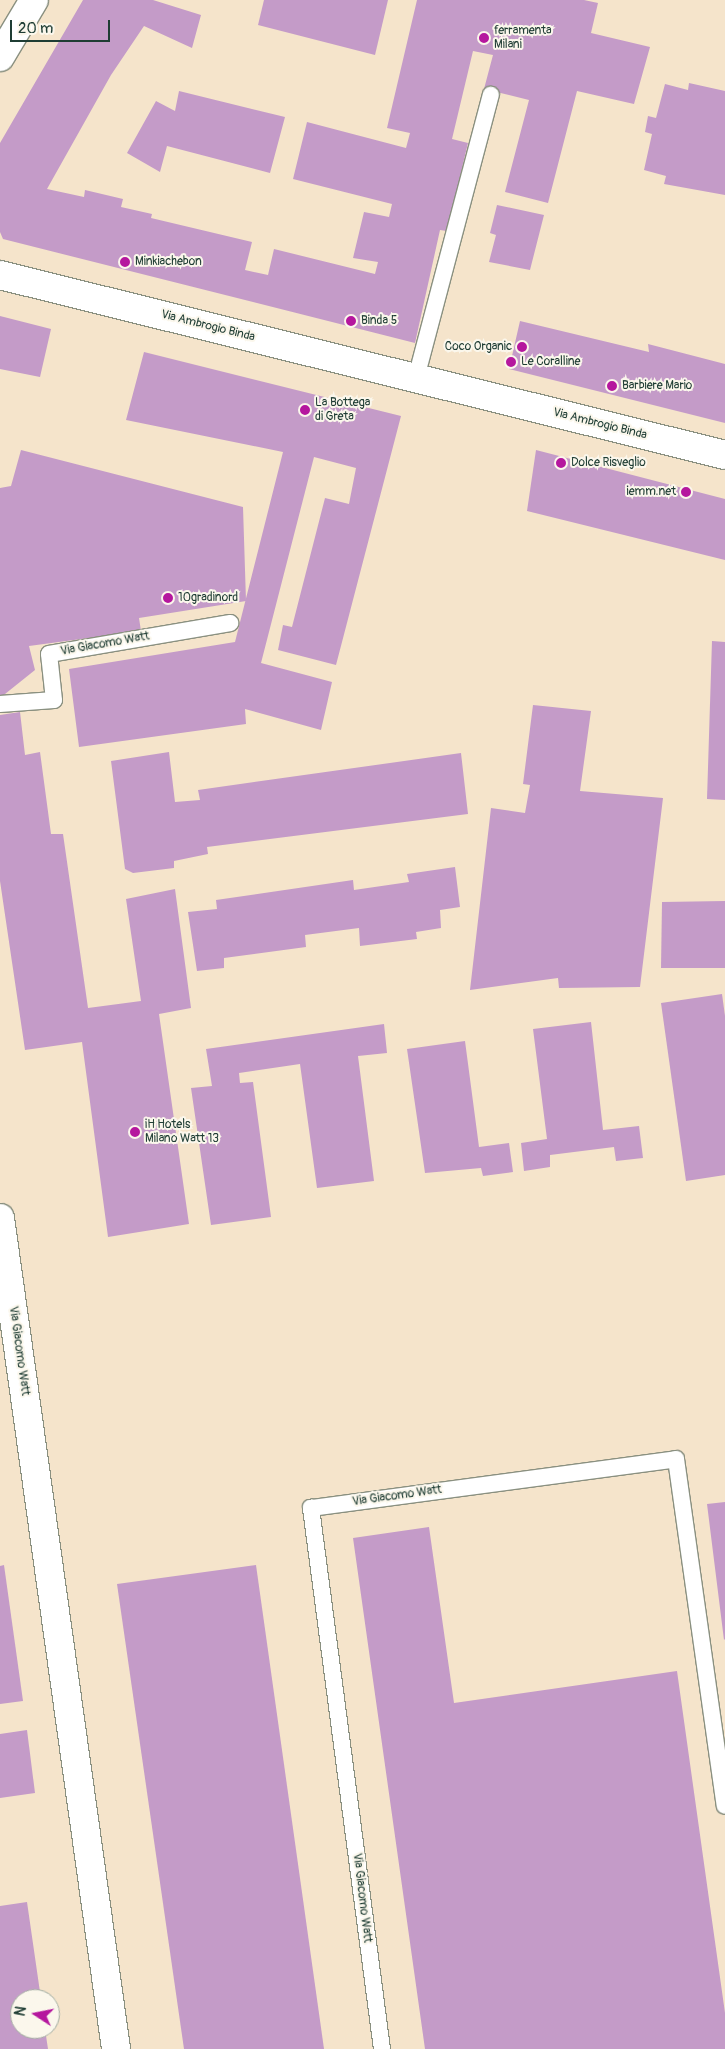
<!DOCTYPE html>
<style>
body{margin:0}
#map{position:relative;width:725px;height:2049px;overflow:hidden;background:#f5e4cb;font-family:Pangolin,sans-serif}
div>[style]{position:absolute}
.building>*{inset:0;background:#c49bc8}
.roads{filter:drop-shadow(1px 0 #8a9080) drop-shadow(-1px 0 #8a9080) drop-shadow(0 1px #8a9080) drop-shadow(0 -1px #8a9080)}
.service>*{height:16px;margin:-8px;padding:0 8px;transform-origin:8px;border-radius:8px;background:#fff}
.minor>*{height:28px;margin:-14px;padding:0 14px;transform-origin:14px;border-radius:14px;background:#fff}
.dots>*{width:14px;height:14px;translate:-50% -50%;box-sizing:border-box;border:2px solid #fbf7ec;border-radius:50%}
span{translate:-50% -50%;white-space:nowrap;text-align:center;line-height:1.15;-webkit-text-stroke:4px #fbf7ec;paint-order:stroke}
.poi-label{font-size:12px;color:#1f3d34}
.left{translate:0 -50%;text-align:left}
.right{translate:-100% -50%;text-align:right}
.street-label{font-size:12px;color:#1f3d34}
.north{position:absolute;left:10px;top:1989px;width:50px;height:50px;box-sizing:border-box;background:#fbf7ec;border:1px solid #a3ada2;border-radius:50%;rotate:281deg;font-size:14px;font-weight:700;line-height:20px;text-align:center;color:#1f3d34}
.north::after{content:'';display:block;margin:auto;width:18px;height:22px;background:#b5179e;clip-path:polygon(50% 0,100% 100%,50% 72%,0 100%)}
.scale{position:absolute;left:10px;top:20px;width:100px;height:22px;box-sizing:border-box;border:2px solid #1f3d34;border-top:0;padding-left:6px;font-size:15px;line-height:18px;white-space:nowrap;color:#1f3d34;-webkit-text-stroke:4px #fbf7ec;paint-order:stroke}
</style>
<div id="map">
<div class="building">
<i style="clip-path:polygon(83px 0,153px 0,201px 15px,192px 48px,144px 26px,111px 75px,47px 189px,84px 197px,85px 190px,123px 199px,121px 207px,152px 214px,151px 218px,252px 242px,245px 270px,268px 275px,274px 249px,375px 274px,378px 262px,353px 258px,364px 212px,389px 217px,392px 204px,293px 179px,307px 122px,406px 148px,410px 133px,387px 128px,417px 0,584px 0,598px 3px,591px 33px,650px 47px,634px 104px,577px 91px,548px 203px,505px 192px,529px 100px,484px 89px,493px 55px,473px 51px,452px 139px,468px 143px,447px 231px,440px 230px,415px 343px,3px 239px,0 232px,0 143px)"></i>
<i style="clip-path:polygon(264px 0,388px 0,375px 55px,258px 25px)"></i>
<i style="clip-path:polygon(689px 83px,725px 91px,725px 195px,664px 184px,666px 176px,644px 170px,652px 134px,645px 132px,648px 116px,656px 118px,665px 84px,688px 90px)"></i>
<i style="clip-path:polygon(179px 91px,285px 117px,270px 173px,167px 146px,160px 172px,127px 153px,156px 101px,175px 111px)"></i>
<i style="clip-path:polygon(497px 205px,544px 215px,530px 270px,489px 262px,496px 235px,490px 233px)"></i>
<i style="clip-path:polygon(0 316px,51px 329px,40px 377px,0 369px)"></i>
<i style="clip-path:polygon(520px 321px,649px 352px,648px 344px,725px 364px,725px 423px,509px 369px)"></i>
<i style="clip-path:polygon(144px 352px,401px 416px,336px 665px,278px 650px,283px 625px,292px 627px,325px 498px,349px 504px,356px 468px,314px 457px,261px 663px,332px 682px,321px 730px,245px 709px,246px 724px,79px 747px,69px 669px,235px 642px,283px 452px,126px 420px)"></i>
<i style="clip-path:polygon(21px 450px,243px 507px,246px 601px,139px 618px,141px 631px,29px 646px,35px 670px,0 698px,0 488px,11px 486px)"></i>
<i style="clip-path:polygon(536px 450px,725px 499px,725px 560px,527px 511px)"></i>
<i style="clip-path:polygon(712px 641px,725px 642px,725px 800px,707px 799px)"></i>
<i style="clip-path:polygon(533px 705px,591px 711px,580px 791px,663px 798px,640px 987px,559px 988px,558px 978px,470px 990px,491px 808px,525px 813px,530px 785px,523px 784px)"></i>
<i style="clip-path:polygon(20px 712px,25px 755px,40px 752px,51px 834px,63px 834px,88px 1008px,141px 1001px,126px 899px,175px 889px,191px 1008px,159px 1014px,189px 1224px,108px 1237px,82px 1042px,25px 1050px,0 881px,0 715px)"></i>
<i style="clip-path:polygon(169px 752px,175px 802px,200px 800px,198px 790px,461px 753px,468px 814px,207px 847px,208px 854px,174px 861px,174px 868px,133px 873px,125px 869px,111px 761px)"></i>
<i style="clip-path:polygon(455px 867px,460px 907px,440px 910px,441px 928px,416px 932px,417px 939px,360px 946px,359px 928px,305px 935px,306px 947px,224px 958px,224px 968px,197px 971px,188px 912px,217px 909px,216px 900px,353px 880px,354px 890px,409px 882px,407px 874px)"></i>
<i style="clip-path:polygon(725px 901px,725px 968px,661px 968px,662px 902px)"></i>
<i style="clip-path:polygon(722px 994px,725px 1016px,725px 1175px,686px 1181px,661px 1003px)"></i>
<i style="clip-path:polygon(591px 1022px,603px 1130px,639px 1126px,643px 1158px,616px 1161px,614px 1147px,550px 1155px,550px 1167px,524px 1171px,521px 1143px,547px 1139px,533px 1029px)"></i>
<i style="clip-path:polygon(384px 1024px,387px 1053px,358px 1056px,374px 1181px,317px 1188px,300px 1064px,239px 1073px,240px 1083px,253px 1082px,271px 1217px,211px 1225px,191px 1088px,212px 1086px,206px 1049px)"></i>
<i style="clip-path:polygon(465px 1041px,479px 1147px,509px 1143px,513px 1172px,483px 1176px,481px 1168px,425px 1173px,407px 1049px)"></i>
<i style="clip-path:polygon(725px 1502px,725px 1639px,724px 1640px,707px 1504px)"></i>
<i style="clip-path:polygon(429px 1527px,454px 1703px,677px 1671px,725px 2013px,725px 2049px,425px 2049px,353px 1538px)"></i>
<i style="clip-path:polygon(4px 1565px,23px 1701px,0 1704px,0 1566px)"></i>
<i style="clip-path:polygon(256px 1565px,324px 2049px,184px 2049px,117px 1584px)"></i>
<i style="clip-path:polygon(27px 1730px,35px 1793px,0 1798px,0 1734px)"></i>
<i style="clip-path:polygon(27px 1902px,41px 1999px,20px 1999px,20px 2029px,45px 2029px,48px 2049px,0 2049px,0 1906px)"></i>
</div>
<div class="roads">
<div class="service">
<i style="left:416px;top:378px;width:293px;rotate:-75.2deg"></i>
<i style="left:0;top:704px;width:54px;rotate:-4.2deg"></i>
<i style="left:54px;top:700px;width:46px;rotate:-96.2deg"></i>
<i style="left:49px;top:654px;width:184px;rotate:-9.7deg"></i>
<i style="left:382px;top:2049px;width:546px;rotate:-97.48deg"></i>
<i style="left:311px;top:1508px;width:368px;rotate:-7.6deg"></i>
<i style="left:676px;top:1459px;width:350px;rotate:82deg"></i>
</div>
<div class="minor">
<i style="left:0;top:57px;width:66px;rotate:-59.2deg"></i>
<i style="left:0;top:275px;width:747px;rotate:13.94deg"></i>
<i style="left:0;top:1218px;width:839px;rotate:82.05deg"></i>
</div>
</div>
<div class="dots">
<i style="left:484px;top:38px;background:#b5179e"></i>
<i style="left:125px;top:262px;background:#b5179e"></i>
<i style="left:351px;top:321px;background:#b5179e"></i>
<i style="left:522px;top:347px;background:#b5179e"></i>
<i style="left:511px;top:362px;background:#b5179e"></i>
<i style="left:612px;top:386px;background:#b5179e"></i>
<i style="left:305px;top:410px;background:#b5179e"></i>
<i style="left:561px;top:463px;background:#b5179e"></i>
<i style="left:686px;top:492px;background:#b5179e"></i>
<i style="left:168px;top:598px;background:#b5179e"></i>
<i style="left:135px;top:1132px;background:#b5179e"></i>
</div>
<div class="poi-label">
<span class="left" style="left:494px;top:38px">ferramenta<br>Milani</span>
<span class="left" style="left:135px;top:262px">Minkiachebon</span>
<span class="left" style="left:361px;top:321px">Binda 5</span>
<span class="right" style="left:512px;top:347px">Coco Organic</span>
<span class="left" style="left:521px;top:362px">Le Coralline</span>
<span class="left" style="left:622px;top:386px">Barbiere Mario</span>
<span class="left" style="left:315px;top:410px">La Bottega<br>di Greta</span>
<span class="left" style="left:571px;top:463px">Dolce Risveglio</span>
<span class="right" style="left:676px;top:492px">iemm.net</span>
<span class="left" style="left:178px;top:598px">10gradinord</span>
<span class="left" style="left:145px;top:1132px">iH Hotels<br>Milano Watt 13</span>
</div>
<div class="street-label">
<span style="left:208px;top:326px;rotate:14deg">Via Ambrogio Binda</span>
<span style="left:600px;top:424px;rotate:14deg">Via Ambrogio Binda</span>
<span style="left:105px;top:644px;rotate:-10deg">Via Giacomo Watt</span>
<span style="left:19px;top:1351px;rotate:82deg">Via Giacomo Watt</span>
<span style="left:397px;top:1496px;rotate:-8deg">Via Giacomo Watt</span>
<span style="left:362px;top:1898px;rotate:83deg">Via Giacomo Watt</span>
</div>
<div class="north">N</div>
<div class="scale">20 m</div>
</div>
